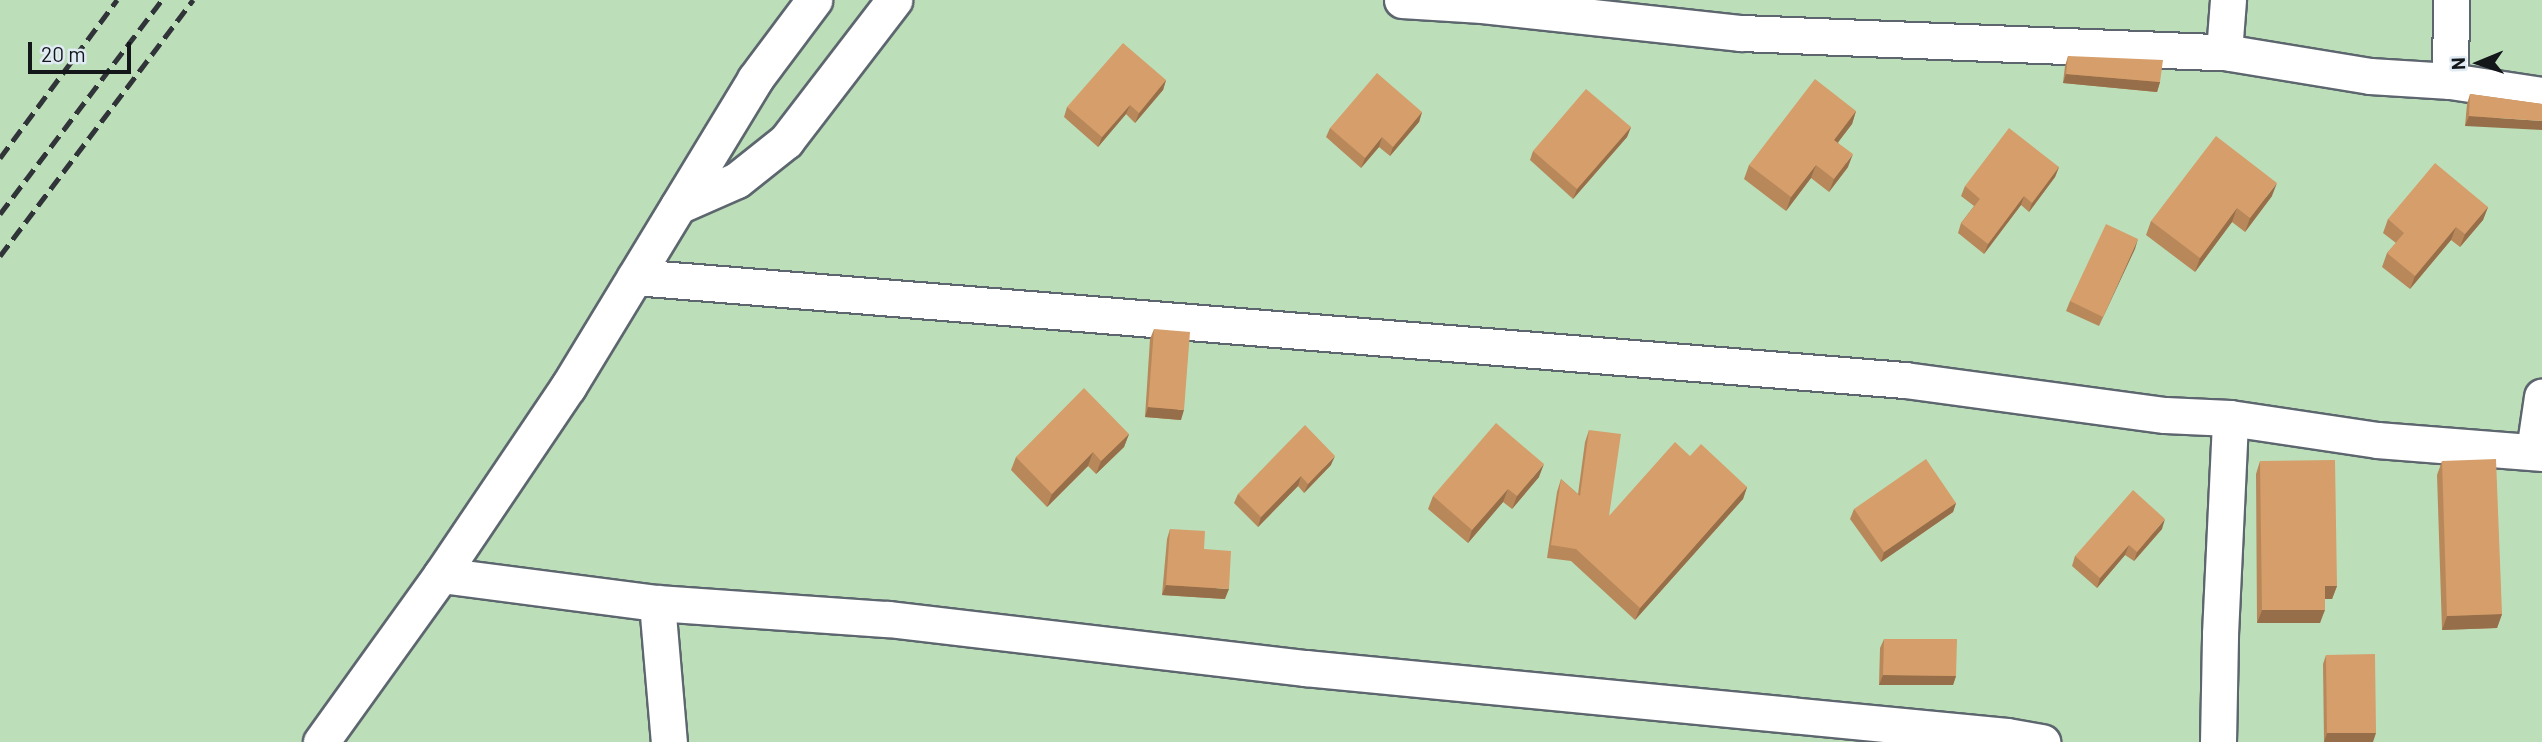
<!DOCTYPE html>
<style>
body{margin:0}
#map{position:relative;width:2542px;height:742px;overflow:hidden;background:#e0ebf3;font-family:Barlow,sans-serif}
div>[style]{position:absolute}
.green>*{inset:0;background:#bcdfba}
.roads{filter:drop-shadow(2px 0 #5d666e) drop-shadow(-2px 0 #5d666e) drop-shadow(0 2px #5d666e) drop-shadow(0 -2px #5d666e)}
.minor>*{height:35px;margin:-17.5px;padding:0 17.5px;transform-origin:17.5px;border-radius:17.5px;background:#fff}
.rail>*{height:5px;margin-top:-2.5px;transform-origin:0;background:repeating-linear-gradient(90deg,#303438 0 14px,transparent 0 21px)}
.wall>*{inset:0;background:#b8885b}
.shaded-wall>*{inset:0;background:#966f4a}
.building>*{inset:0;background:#d69e6a}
span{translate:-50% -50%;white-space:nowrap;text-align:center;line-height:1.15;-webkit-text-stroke:7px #e0ebf3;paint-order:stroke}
.north{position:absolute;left:2444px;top:28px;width:70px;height:70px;-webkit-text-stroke:5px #e0ebf3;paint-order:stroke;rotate:268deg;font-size:19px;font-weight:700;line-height:28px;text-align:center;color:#14171a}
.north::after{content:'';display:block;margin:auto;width:24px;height:32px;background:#14171a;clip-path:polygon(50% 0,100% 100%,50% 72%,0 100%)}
.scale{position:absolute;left:28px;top:42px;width:103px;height:32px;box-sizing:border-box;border:4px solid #14171a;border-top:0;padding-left:9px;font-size:21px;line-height:24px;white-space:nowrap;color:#14171a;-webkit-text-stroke:5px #e0ebf3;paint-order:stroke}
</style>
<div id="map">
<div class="green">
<i style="clip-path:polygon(0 0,2542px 0,2542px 742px,0 742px)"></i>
</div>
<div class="roads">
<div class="minor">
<i style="left:1402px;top:0;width:80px;rotate:3.6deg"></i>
<i style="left:1482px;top:5px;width:261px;rotate:6.2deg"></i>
<i style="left:1741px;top:33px;width:483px;rotate:2.3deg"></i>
<i style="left:2224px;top:52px;width:148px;rotate:9.3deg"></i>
<i style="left:2370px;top:76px;width:80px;rotate:3.6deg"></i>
<i style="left:2450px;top:81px;width:93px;rotate:8.7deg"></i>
<i style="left:2224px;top:52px;width:52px;rotate:-85.6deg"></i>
<i style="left:2450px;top:81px;width:81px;rotate:-89.3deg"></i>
<i style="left:678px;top:206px;width:64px;rotate:-23.8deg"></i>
<i style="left:737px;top:180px;width:63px;rotate:-38.5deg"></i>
<i style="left:786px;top:141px;width:178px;rotate:-52.5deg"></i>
<i style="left:635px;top:277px;width:1274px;rotate:4.64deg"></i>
<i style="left:1905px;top:380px;width:262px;rotate:7.7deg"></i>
<i style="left:2165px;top:415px;width:65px;rotate:2.6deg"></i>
<i style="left:2230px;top:418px;width:149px;rotate:8.5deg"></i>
<i style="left:2377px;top:440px;width:166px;rotate:4.5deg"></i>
<i style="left:2534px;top:451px;width:55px;rotate:-81.6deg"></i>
<i style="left:441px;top:575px;width:218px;rotate:7.4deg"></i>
<i style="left:657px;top:603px;width:232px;rotate:4deg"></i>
<i style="left:888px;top:619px;width:420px;rotate:6.7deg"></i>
<i style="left:1305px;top:668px;width:705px;rotate:5.53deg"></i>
<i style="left:2007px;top:736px;width:36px;rotate:10deg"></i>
<i style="left:657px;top:603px;width:140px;rotate:85.1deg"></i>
<i style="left:321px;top:742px;width:206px;rotate:-54.3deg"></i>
<i style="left:441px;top:575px;width:227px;rotate:-56deg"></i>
<i style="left:568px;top:387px;width:360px;rotate:-58.7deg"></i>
<i style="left:755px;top:79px;width:99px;rotate:-53.2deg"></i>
<i style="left:2218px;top:742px;width:108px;rotate:-88.9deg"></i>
<i style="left:2220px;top:634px;width:216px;rotate:-87.3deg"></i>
</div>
</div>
<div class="rail">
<i style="left:0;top:158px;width:197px;rotate:-53.5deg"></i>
<i style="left:0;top:214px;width:268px;rotate:-52.9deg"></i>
<i style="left:0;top:256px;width:321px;rotate:-53deg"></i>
</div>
<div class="wall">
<i style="clip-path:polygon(2068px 56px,2160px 82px,2157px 92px,2063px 83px,2065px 66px)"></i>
<i style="clip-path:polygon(1166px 80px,1163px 90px,1135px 123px,1126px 114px,1098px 147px,1064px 117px,1067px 107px)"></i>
<i style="clip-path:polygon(2470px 94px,2542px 104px,2465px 126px,2467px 104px)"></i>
<i style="clip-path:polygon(1856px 111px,1852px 124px,1838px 142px,1848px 167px,1829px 192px,1811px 178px,1786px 211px,1744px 179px,1749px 165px)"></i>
<i style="clip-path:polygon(1422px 112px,1419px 122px,1390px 156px,1379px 147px,1361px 168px,1326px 137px,1330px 128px)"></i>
<i style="clip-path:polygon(1631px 127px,1627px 137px,1573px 199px,1530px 160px,1533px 151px)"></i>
<i style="clip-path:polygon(2059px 167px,2055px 177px,2029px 212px,2021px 205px,1984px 254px,1958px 233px,1961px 223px,1974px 206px,1961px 196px,1965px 186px)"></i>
<i style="clip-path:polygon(2272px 196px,2245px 232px,2232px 222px,2195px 272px,2146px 235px,2151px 221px)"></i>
<i style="clip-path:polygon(2488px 207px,2483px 220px,2460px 247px,2451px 240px,2410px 289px,2382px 267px,2387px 253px,2396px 243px,2383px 233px,2388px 219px)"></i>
<i style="clip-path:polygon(2138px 239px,2099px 326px,2066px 311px,2070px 301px)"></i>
<i style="clip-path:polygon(1154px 329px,1181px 420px,1145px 417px,1150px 339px)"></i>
<i style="clip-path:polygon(1589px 430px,1609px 516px,1690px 456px,1747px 487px,1743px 499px,1635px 620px,1571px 561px,1547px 558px,1557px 492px,1561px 479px,1578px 494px,1585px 442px)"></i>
<i style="clip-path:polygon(1129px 434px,1124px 447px,1096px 474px,1088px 466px,1047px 507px,1011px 470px,1016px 457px)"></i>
<i style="clip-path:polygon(2260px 461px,2337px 586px,2332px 599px,2325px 599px,2320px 623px,2257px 623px,2256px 474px)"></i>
<i style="clip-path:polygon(2442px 461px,2502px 614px,2497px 628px,2442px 630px,2437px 475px)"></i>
<i style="clip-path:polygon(1331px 465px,1304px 493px,1298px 486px,1258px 527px,1234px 503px,1238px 494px)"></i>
<i style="clip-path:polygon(1539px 477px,1512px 509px,1503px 502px,1468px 543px,1428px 509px,1433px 496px)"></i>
<i style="clip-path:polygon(1956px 503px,1953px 512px,1881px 562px,1850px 519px,1854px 509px)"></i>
<i style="clip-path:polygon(1170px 529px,1225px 599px,1162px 595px,1167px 539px)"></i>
<i style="clip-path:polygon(2162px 529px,2134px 561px,2125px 555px,2097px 588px,2072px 566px,2075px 556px)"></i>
<i style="clip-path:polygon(1884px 639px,1956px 676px,1953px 685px,1879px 685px,1880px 648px)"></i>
<i style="clip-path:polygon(2326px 655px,2373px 742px,2324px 742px,2323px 664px)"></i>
</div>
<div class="shaded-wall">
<i style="clip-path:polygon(2066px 74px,2160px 82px,2157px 92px,2063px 83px)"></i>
<i style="clip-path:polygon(1166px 80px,1163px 90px,1135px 123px,1139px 113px)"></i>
<i style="clip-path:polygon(1130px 105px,1126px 114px,1098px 147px,1102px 137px)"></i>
<i style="clip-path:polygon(1856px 111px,1852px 124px,1830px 153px,1834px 140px)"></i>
<i style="clip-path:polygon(1422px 112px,1419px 122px,1390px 156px,1393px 147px)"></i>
<i style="clip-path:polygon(2469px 116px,2542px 121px,2542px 130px,2465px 126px)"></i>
<i style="clip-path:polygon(1631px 127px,1627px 137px,1573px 199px,1577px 189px)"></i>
<i style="clip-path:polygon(1382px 137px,1379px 147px,1361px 168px,1365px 158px)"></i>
<i style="clip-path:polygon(1853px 154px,1848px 167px,1829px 192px,1834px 179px)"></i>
<i style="clip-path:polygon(1816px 165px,1811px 178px,1786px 211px,1791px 197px)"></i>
<i style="clip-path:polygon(2059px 167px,2055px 177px,2029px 212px,2032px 203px)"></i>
<i style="clip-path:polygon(2277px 183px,2272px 196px,2245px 232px,2250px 218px)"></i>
<i style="clip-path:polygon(2024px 196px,2021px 205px,1984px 254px,1988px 244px)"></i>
<i style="clip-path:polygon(2488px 207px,2483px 220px,2460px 247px,2465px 234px)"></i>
<i style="clip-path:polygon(2237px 208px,2232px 222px,2195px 272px,2200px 258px)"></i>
<i style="clip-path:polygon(2456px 227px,2451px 240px,2410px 289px,2415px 276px)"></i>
<i style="clip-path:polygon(2138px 239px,2135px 249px,2099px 326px,2103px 317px)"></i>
<i style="clip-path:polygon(1148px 407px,1184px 410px,1181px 420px,1145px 417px)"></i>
<i style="clip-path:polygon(1129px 434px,1124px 447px,1096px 474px,1101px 461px)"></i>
<i style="clip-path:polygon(1093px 452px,1088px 466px,1047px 507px,1052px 494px)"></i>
<i style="clip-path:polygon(1335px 456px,1331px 465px,1304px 493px,1308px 484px)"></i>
<i style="clip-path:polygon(1544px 464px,1539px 477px,1512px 509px,1517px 496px)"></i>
<i style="clip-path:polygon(1301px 476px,1298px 486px,1258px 527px,1261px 517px)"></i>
<i style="clip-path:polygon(1747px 487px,1743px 499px,1635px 620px,1640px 608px)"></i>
<i style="clip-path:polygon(1508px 489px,1503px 502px,1468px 543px,1472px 530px)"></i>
<i style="clip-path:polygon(1956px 503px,1953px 512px,1881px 562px,1884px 552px)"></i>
<i style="clip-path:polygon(2165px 519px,2162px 529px,2134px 561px,2137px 552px)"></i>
<i style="clip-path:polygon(2129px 545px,2125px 555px,2097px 588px,2100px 578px)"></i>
<i style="clip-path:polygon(1166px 585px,1229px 589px,1225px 599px,1162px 595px)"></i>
<i style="clip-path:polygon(2325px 586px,2337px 586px,2332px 599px,2320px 599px)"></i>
<i style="clip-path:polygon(2262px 610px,2325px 610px,2320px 623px,2257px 623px)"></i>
<i style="clip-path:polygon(2502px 614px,2497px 628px,2442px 630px,2447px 616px)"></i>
<i style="clip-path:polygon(1883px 675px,1956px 676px,1953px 685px,1879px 685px)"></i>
<i style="clip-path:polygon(2327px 733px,2376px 733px,2373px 742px,2324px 742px)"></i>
</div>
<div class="building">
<i style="clip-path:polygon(1123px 43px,1166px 80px,1139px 113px,1130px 105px,1102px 137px,1067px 107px)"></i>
<i style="clip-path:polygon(2068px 56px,2163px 60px,2160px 82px,2066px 74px)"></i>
<i style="clip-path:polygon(1377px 73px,1422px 112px,1393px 147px,1382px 137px,1365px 158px,1330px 128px)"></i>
<i style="clip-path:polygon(1815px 79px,1856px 111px,1834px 140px,1853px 154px,1834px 179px,1816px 165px,1791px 197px,1749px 165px)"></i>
<i style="clip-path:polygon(1586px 89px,1631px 127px,1577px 189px,1533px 151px)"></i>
<i style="clip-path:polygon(2470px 94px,2542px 104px,2542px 121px,2469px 116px)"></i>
<i style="clip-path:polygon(2009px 128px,2059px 167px,2032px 203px,2024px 196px,1988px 244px,1961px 223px,1980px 199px,1965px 186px)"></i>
<i style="clip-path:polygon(2216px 136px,2277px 183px,2250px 218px,2237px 208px,2200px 258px,2151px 221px)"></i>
<i style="clip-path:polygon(2435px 163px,2488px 207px,2465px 234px,2456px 227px,2415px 276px,2387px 253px,2404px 233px,2388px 219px)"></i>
<i style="clip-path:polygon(2106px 224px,2138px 239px,2103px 317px,2070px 301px)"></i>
<i style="clip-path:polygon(1154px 329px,1190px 332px,1184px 410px,1148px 407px)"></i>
<i style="clip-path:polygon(1084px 388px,1129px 434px,1101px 461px,1093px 452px,1052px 494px,1016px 457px)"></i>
<i style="clip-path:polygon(1496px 423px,1544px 464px,1517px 496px,1508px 489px,1472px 530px,1433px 496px)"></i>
<i style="clip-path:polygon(1305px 425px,1335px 456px,1308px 484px,1301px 476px,1261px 517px,1238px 494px)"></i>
<i style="clip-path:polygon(1589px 430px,1621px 434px,1609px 516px,1675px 442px,1690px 456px,1701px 444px,1747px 487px,1640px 608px,1576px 549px,1551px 545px,1561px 479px,1580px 496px)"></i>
<i style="clip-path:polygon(1926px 459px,1956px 503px,1884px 552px,1854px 509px)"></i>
<i style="clip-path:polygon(2496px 459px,2502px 614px,2447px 616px,2442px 461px)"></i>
<i style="clip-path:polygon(2335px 460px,2337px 586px,2325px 586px,2325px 610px,2262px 610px,2260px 461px)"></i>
<i style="clip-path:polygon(2133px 490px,2165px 519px,2137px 552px,2129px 545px,2100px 578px,2075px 556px)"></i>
<i style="clip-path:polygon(1170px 529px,1205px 531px,1204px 549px,1231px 551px,1229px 589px,1166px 585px)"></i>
<i style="clip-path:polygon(1884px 639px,1957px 639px,1956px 676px,1883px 675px)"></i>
<i style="clip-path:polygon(2375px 654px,2376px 733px,2327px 733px,2326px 655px)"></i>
</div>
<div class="north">N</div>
<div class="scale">20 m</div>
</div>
